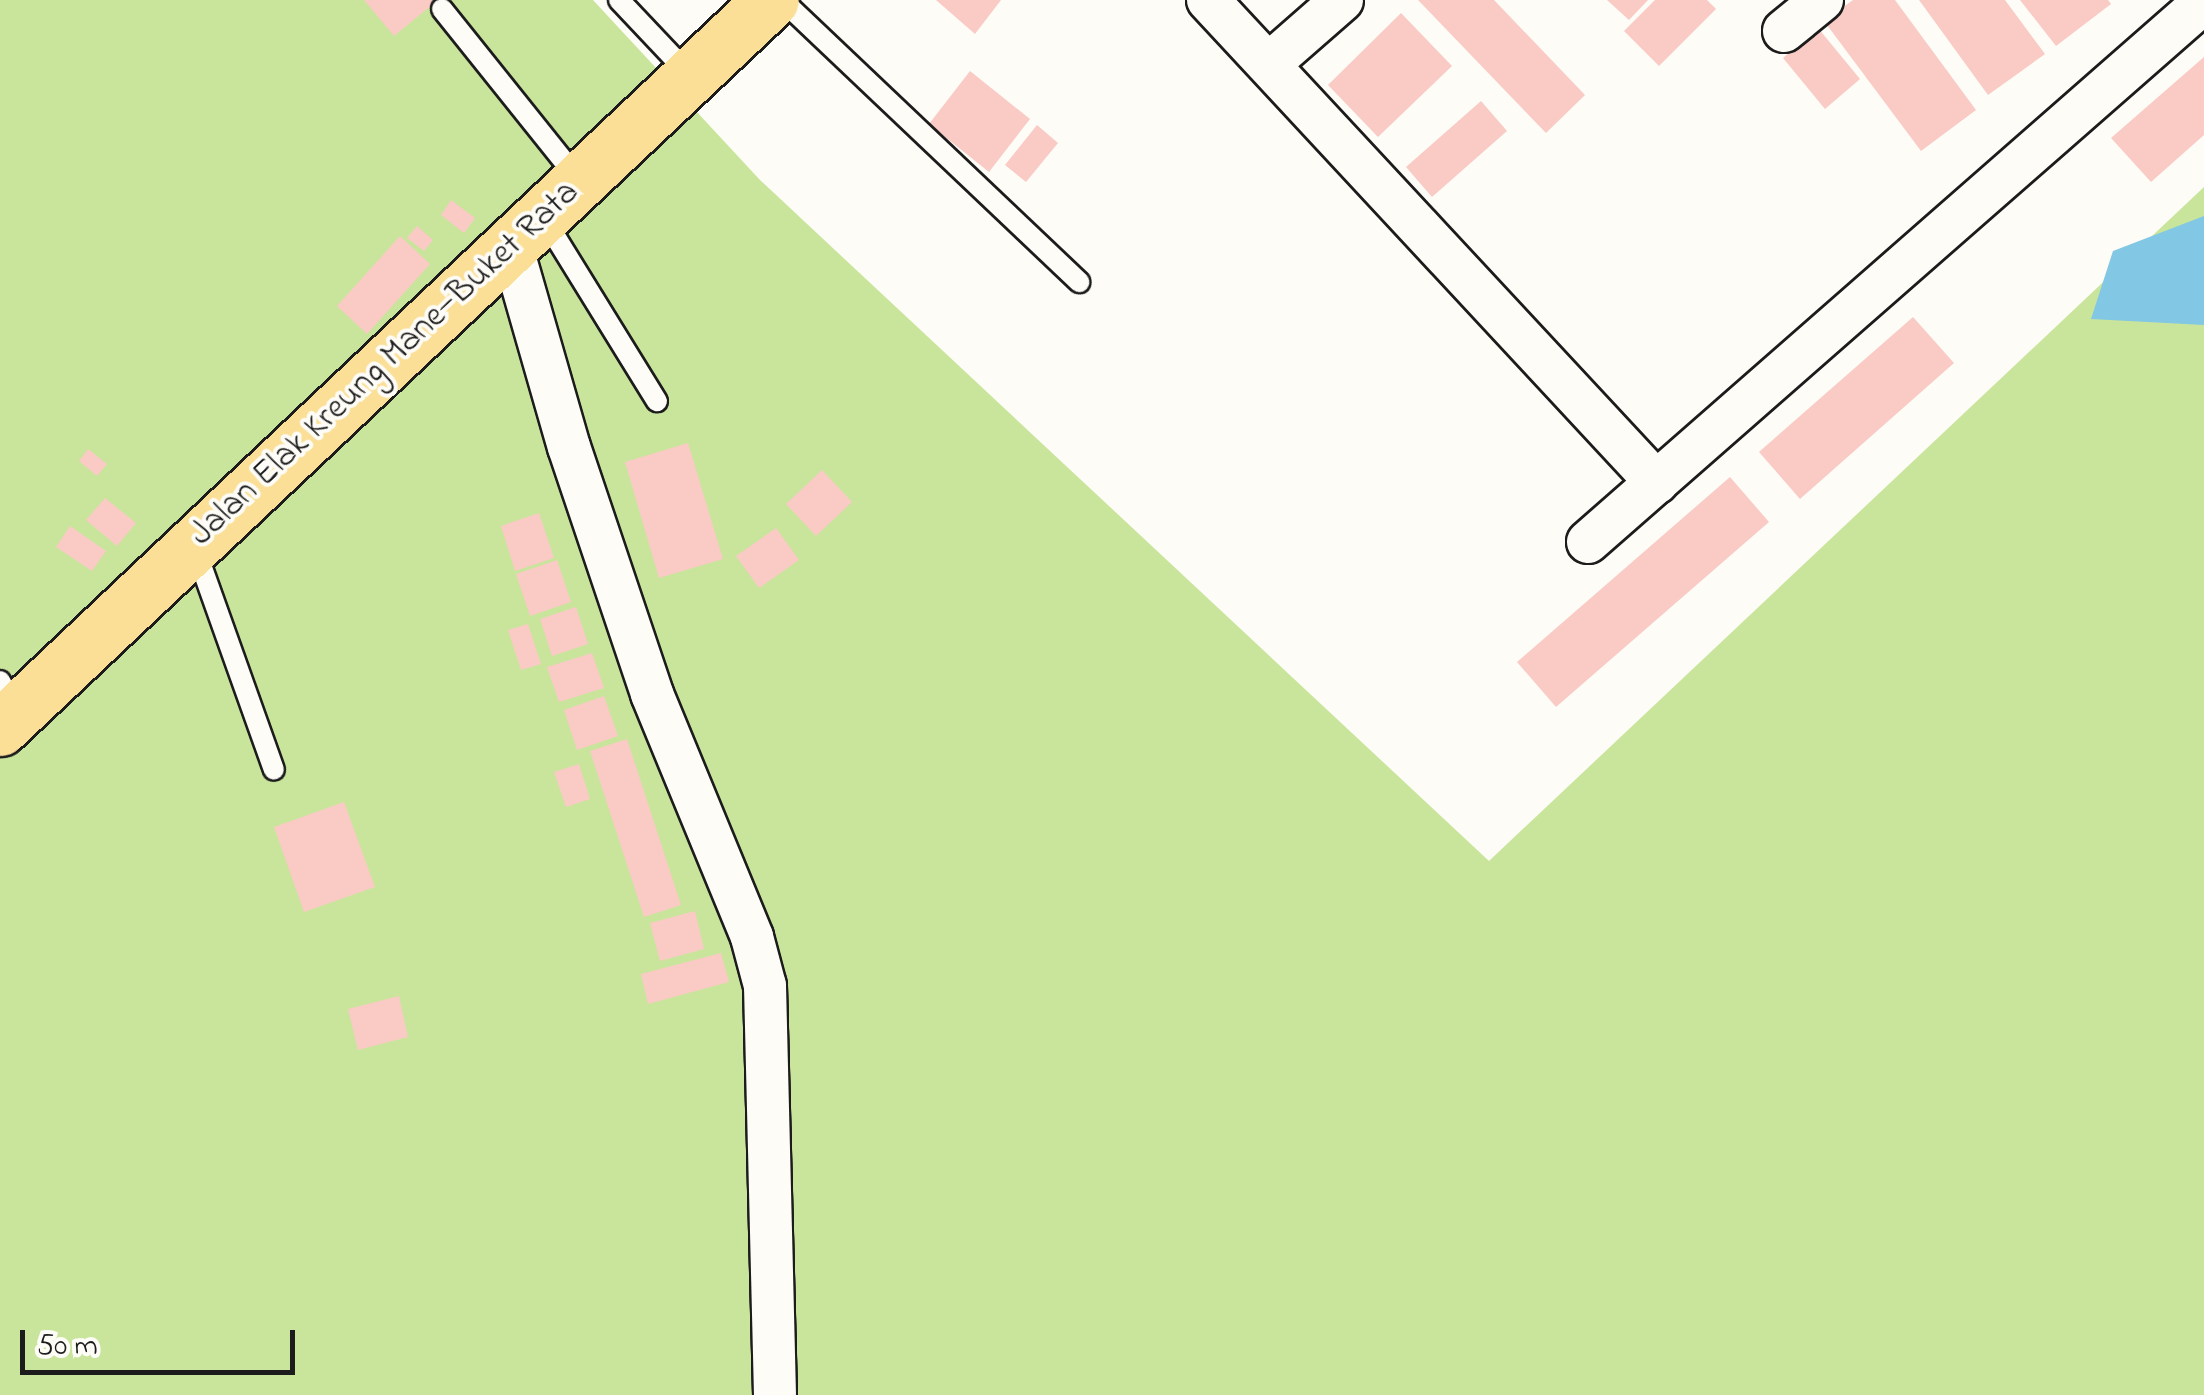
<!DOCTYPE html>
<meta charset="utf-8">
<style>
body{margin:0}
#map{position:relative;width:2204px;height:1395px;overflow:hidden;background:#fdfcf7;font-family:"Indie Flower",sans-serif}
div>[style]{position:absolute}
.green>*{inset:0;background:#c9e59c}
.water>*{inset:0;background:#82c7e3}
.building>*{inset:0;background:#facac4}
.roads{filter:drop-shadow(2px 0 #1c1c1c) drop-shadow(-2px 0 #1c1c1c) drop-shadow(0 2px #1c1c1c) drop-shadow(0 -2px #1c1c1c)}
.lane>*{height:20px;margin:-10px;padding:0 10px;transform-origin:10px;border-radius:10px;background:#fdfcf7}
.street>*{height:42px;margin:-21px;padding:0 21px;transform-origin:21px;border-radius:21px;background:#fdfcf7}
.highway>*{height:55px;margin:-27.5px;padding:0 27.5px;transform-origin:27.5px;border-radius:27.5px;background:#fbdf96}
span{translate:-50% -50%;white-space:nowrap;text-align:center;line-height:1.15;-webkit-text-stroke:8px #fdfcf7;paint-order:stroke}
.street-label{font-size:35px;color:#1c1c1c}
.scale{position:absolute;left:20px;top:1330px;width:275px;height:45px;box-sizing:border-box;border:5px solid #1c1c1c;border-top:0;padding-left:12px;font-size:30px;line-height:35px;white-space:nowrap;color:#1c1c1c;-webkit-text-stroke:8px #fdfcf7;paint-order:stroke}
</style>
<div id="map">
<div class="green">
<i style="clip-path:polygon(0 0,593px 0,760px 180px,1489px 861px,2204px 187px,2204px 1395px,0 1395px)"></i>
</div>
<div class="water">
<i style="clip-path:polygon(2204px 216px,2204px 325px,2091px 319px,2113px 251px)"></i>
</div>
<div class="building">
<i style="clip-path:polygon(364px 0,438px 0,394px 36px)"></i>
<i style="clip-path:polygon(936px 0,1001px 0,975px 34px)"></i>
<i style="clip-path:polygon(1418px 0,1494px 0,1585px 95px,1546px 133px)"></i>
<i style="clip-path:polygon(1607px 0,1648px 0,1629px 20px)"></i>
<i style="clip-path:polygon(1655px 0,1707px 0,1716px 9px,1659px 66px,1624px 31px)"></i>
<i style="clip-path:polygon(1853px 0,1895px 0,1976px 110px,1921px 151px,1824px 21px)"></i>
<i style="clip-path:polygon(1919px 0,2005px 0,2045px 54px,1988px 95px)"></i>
<i style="clip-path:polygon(2020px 0,2108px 0,2111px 4px,2056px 46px)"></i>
<i style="clip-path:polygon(1401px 13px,1452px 66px,1378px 137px,1328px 85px)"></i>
<i style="clip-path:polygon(1818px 28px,1860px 79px,1825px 109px,1783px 58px)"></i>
<i style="clip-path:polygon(2204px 57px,2204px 135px,2151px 182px,2111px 138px)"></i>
<i style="clip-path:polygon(970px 71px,1030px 119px,989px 172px,929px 124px)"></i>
<i style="clip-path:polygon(1481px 101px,1507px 131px,1432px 197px,1406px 167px)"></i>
<i style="clip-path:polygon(1037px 125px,1058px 143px,1026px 182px,1005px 165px)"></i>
<i style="clip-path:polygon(451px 200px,475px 218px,464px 233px,441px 215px)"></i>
<i style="clip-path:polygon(417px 226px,433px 240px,424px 251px,407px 238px)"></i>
<i style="clip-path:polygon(400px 236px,430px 264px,367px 334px,337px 306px)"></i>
<i style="clip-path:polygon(1913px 317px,1954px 363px,1800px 499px,1759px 452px)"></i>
<i style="clip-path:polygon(688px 443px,723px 559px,659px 578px,625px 462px)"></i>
<i style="clip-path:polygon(88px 449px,107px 464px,97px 476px,79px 461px)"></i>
<i style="clip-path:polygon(822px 470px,852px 502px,816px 536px,786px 504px)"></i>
<i style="clip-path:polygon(1730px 477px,1769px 522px,1556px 707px,1517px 662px)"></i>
<i style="clip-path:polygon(105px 498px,136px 523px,117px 546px,86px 520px)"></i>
<i style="clip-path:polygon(539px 513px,554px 558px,515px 571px,501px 526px)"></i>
<i style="clip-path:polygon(70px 526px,106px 551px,92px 571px,56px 547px)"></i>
<i style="clip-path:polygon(776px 528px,799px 560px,759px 588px,736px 556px)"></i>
<i style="clip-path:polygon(557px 560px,571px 602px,530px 616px,516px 574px)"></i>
<i style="clip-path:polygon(576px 607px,588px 644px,552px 656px,540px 619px)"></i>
<i style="clip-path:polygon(528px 624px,541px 664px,521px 670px,508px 630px)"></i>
<i style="clip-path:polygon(592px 653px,604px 688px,559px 702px,547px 667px)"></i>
<i style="clip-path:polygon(604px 696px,618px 736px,577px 750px,564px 710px)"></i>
<i style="clip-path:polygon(627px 739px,681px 905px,644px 917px,590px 751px)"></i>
<i style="clip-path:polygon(579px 764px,590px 799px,566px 807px,554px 772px)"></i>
<i style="clip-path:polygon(344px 802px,375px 887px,304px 912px,274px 827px)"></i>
<i style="clip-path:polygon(695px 911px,704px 949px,660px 961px,650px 923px)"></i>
<i style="clip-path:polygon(721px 953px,729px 982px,648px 1004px,641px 974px)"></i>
<i style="clip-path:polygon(399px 996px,408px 1037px,358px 1050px,348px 1009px)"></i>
</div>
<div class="roads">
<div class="lane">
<i style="left:619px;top:0;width:103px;rotate:46.6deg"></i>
<i style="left:782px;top:0;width:410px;rotate:43.5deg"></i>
<i style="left:442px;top:9px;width:218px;rotate:51.3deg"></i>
<i style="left:545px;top:220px;width:213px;rotate:58.3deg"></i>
<i style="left:196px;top:551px;width:232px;rotate:70.4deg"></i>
<i style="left:0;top:681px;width:34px;rotate:62deg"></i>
</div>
<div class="street">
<i style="left:1208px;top:0;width:659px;rotate:47.09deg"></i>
<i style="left:1784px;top:31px;width:49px;rotate:-39.2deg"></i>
<i style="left:1269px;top:64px;width:97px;rotate:-41.2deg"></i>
<i style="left:511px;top:245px;width:210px;rotate:74deg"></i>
<i style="left:569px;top:447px;width:261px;rotate:71.4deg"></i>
<i style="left:652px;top:694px;width:263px;rotate:67.6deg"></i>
<i style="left:752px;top:937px;width:51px;rotate:75.1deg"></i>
<i style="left:765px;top:986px;width:409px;rotate:88.6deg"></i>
<i style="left:1588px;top:542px;width:819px;rotate:-41.24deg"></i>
</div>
<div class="highway">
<i style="left:0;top:728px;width:1060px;rotate:-43.36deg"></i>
</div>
</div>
<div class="street-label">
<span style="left:385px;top:364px;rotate:-43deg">Jalan Elak Kreung Mane—Buket Rata</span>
</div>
<div class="scale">50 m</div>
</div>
